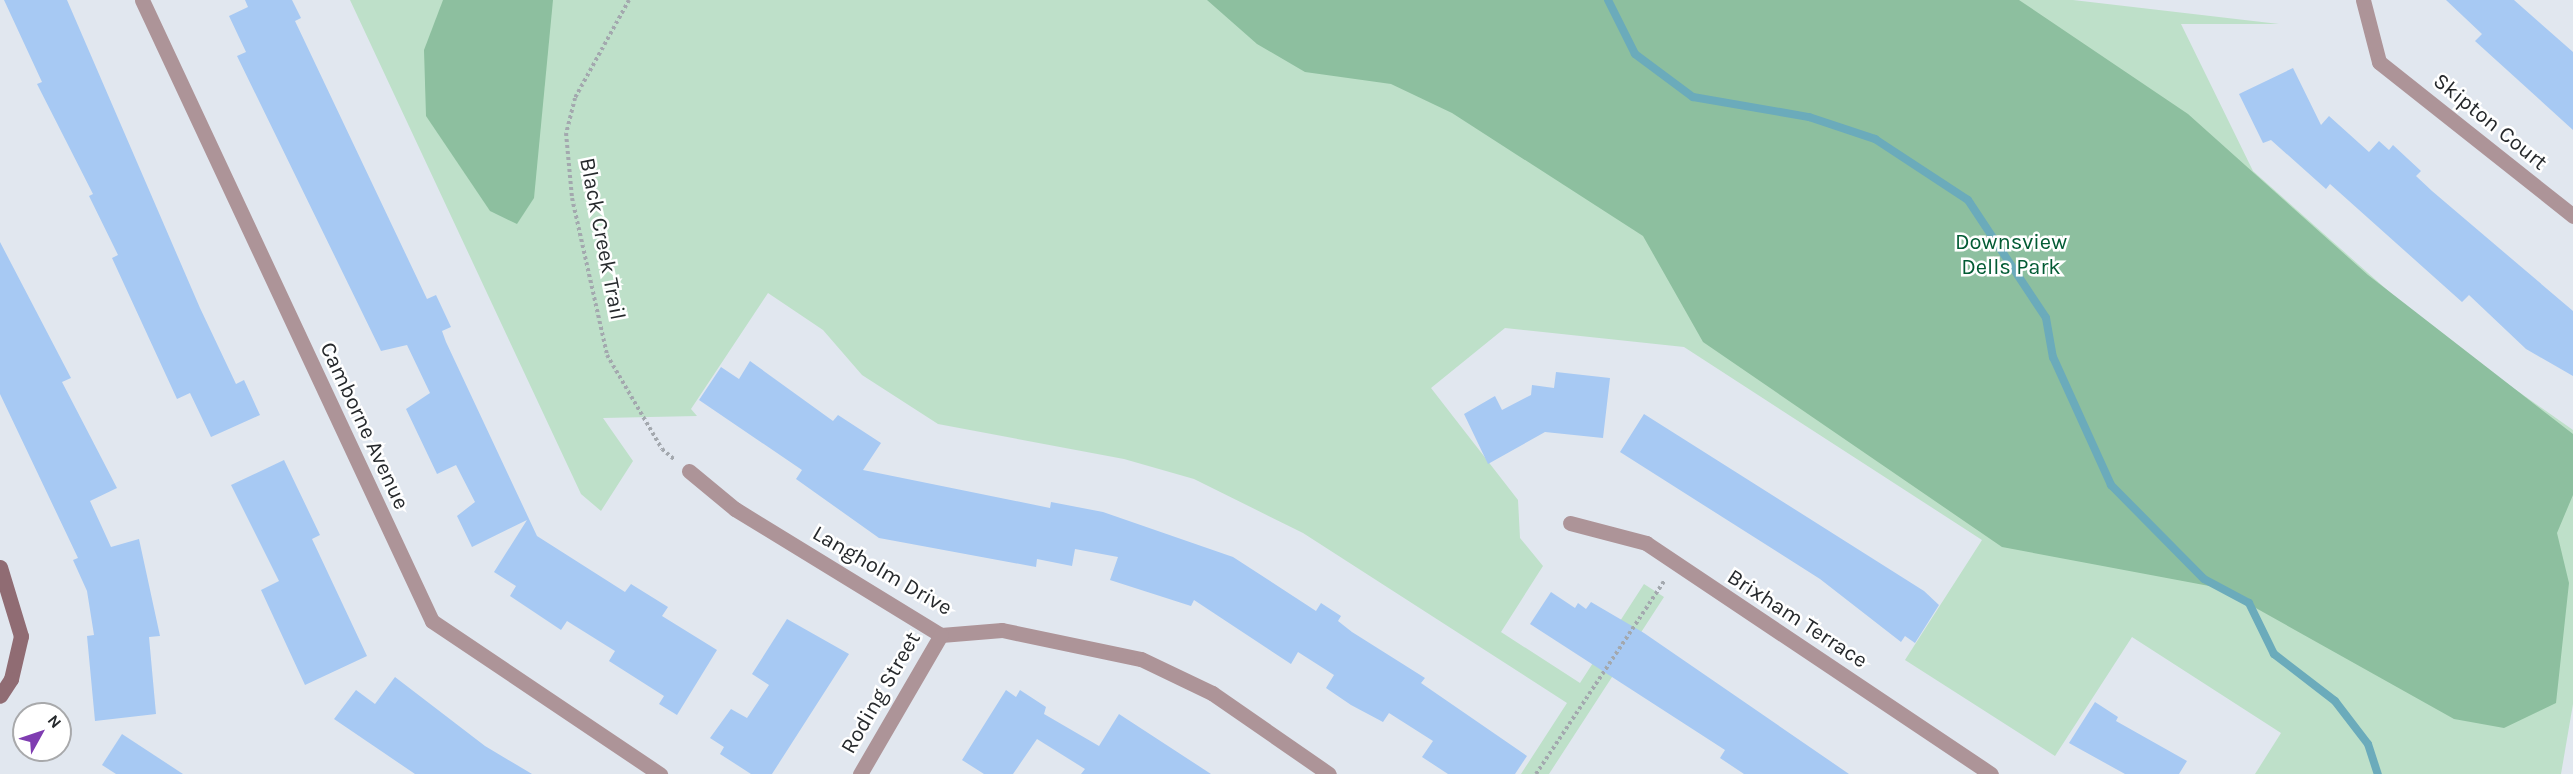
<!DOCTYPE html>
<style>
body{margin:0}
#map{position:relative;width:2573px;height:774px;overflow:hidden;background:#e1e7ef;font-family:Karla,sans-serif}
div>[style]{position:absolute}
.green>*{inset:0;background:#bee0c9}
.forest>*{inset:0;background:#8dbf9f}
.stream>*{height:8px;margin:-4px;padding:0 4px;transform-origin:4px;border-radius:4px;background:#6babbb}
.building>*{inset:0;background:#a7c9f3}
.path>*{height:4px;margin-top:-2px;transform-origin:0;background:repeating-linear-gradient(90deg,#a3a8ae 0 3px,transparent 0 6px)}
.lane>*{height:15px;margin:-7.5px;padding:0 7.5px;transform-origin:7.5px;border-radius:7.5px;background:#ad9498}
.street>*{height:15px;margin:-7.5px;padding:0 7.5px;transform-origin:7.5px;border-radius:7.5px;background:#ad9498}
.secondary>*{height:15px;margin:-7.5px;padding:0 7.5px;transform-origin:7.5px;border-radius:7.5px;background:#906c73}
span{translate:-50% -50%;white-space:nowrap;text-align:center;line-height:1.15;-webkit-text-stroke:5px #fff;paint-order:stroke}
.street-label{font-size:22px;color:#26292c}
.park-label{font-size:22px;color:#025b34}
.north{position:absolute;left:12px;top:702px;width:60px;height:60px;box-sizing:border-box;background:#fff;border:2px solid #a8a9ab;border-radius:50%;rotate:50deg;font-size:16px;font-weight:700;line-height:24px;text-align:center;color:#26292c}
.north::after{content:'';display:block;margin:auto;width:21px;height:27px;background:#7f3db1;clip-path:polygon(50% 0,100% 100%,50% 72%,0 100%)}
</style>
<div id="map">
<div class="green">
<i style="clip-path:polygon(350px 0,2073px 0,2279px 24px,2181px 24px,2253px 171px,2438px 335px,2573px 430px,2573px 704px,2561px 774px,2255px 774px,2281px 733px,2132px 637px,2055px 756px,1905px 660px,1982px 540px,1684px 347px,1505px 328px,1431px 388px,1518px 500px,1520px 538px,1543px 566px,1501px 632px,1580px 683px,1644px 584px,1664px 597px,1549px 774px,1521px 774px,1567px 703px,1303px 533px,1194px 479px,1124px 459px,938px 424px,862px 375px,823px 330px,768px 293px,691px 409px,697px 416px,603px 418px,633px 461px,601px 511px,581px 494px)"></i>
</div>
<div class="forest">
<i style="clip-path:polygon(443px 0,553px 0,534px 198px,517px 224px,490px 211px,426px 116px,424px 50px)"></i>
<i style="clip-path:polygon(1207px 0,2019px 0,2188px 114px,2368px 275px,2573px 434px,2573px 495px,2557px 533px,2569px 583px,2556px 703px,2504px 728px,2454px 719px,2220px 588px,2002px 547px,1703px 342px,1643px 236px,1452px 113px,1391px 84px,1305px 72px,1257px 44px)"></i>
</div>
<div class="stream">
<i style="left:1608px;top:0;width:60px;rotate:63.4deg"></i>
<i style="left:1635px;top:54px;width:72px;rotate:36.6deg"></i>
<i style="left:1693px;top:97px;width:118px;rotate:9.8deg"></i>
<i style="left:1809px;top:117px;width:70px;rotate:18.4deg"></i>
<i style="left:1875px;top:139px;width:111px;rotate:33.3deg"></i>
<i style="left:1968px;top:200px;width:141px;rotate:56.5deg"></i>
<i style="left:2046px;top:318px;width:40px;rotate:80deg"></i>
<i style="left:2053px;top:357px;width:141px;rotate:65.6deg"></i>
<i style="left:2111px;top:485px;width:132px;rotate:45.3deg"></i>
<i style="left:2204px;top:579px;width:51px;rotate:28.1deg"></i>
<i style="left:2249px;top:603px;width:57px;rotate:63.9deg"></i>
<i style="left:2274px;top:654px;width:77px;rotate:37.6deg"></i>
<i style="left:2335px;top:701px;width:54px;rotate:52.5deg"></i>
<i style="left:2368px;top:744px;width:32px;rotate:72deg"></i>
</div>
<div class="building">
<i style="clip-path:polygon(4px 0,67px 0,200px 308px,236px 384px,244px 380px,260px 415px,211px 437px,190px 393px,177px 399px,112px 258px,118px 255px,89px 196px,93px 194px,37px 84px,42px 82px)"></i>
<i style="clip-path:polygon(245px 0,292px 0,301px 18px,295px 21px,427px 299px,436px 295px,451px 327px,442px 331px,446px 342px,537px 536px,625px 592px,631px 584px,668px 607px,662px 616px,717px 650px,677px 715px,659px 704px,664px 696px,609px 661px,615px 651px,567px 621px,561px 630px,510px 596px,516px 586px,494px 572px,527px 520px,472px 547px,457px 516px,475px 502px,456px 465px,437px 474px,406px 409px,430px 393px,407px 345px,381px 351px,237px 56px,246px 52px,229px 16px,248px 7px)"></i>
<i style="clip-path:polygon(2446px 0,2514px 0,2573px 52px,2573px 130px,2475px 41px,2482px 34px)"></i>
<i style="clip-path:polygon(2293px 68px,2321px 125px,2329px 116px,2369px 152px,2379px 141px,2389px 150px,2393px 145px,2421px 171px,2416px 176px,2432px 191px,2573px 311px,2573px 376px,2526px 349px,2469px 295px,2462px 302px,2330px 184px,2326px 189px,2271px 140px,2263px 143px,2239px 94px)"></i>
<i style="clip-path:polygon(0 242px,71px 378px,62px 382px,117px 488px,90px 501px,111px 547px,139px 539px,160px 636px,149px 637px,156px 714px,95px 721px,87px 636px,94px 635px,87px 591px,73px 560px,78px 558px,0 394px)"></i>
<i style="clip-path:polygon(750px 361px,833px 421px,838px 415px,881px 443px,863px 470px,1050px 508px,1051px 502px,1103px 512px,1233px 557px,1316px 611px,1321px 603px,1341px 616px,1338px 621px,1352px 632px,1425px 678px,1421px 683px,1527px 756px,1515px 774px,1448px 774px,1422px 757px,1433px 741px,1389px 713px,1383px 722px,1351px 705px,1326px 688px,1334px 675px,1298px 652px,1291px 664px,1194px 600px,1191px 606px,1110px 580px,1118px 557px,1075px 549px,1072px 566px,1037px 559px,1036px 567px,879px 538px,796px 479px,802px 470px,699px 400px,721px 367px,739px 379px)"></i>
<i style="clip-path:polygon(1556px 372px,1610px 378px,1603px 438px,1545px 432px,1488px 464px,1464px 414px,1495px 396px,1502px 410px,1531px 395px,1532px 385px,1554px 388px)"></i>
<i style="clip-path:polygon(1644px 414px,1924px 591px,1939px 605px,1915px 643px,1905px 636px,1901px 642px,1820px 579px,1620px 452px)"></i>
<i style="clip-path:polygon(284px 460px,320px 535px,312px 539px,367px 656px,305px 685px,261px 590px,279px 581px,231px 485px)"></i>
<i style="clip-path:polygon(1551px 592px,1575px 608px,1578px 603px,1586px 609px,1591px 602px,1644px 633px,1849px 774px,1744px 774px,1720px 758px,1725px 750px,1530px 624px)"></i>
<i style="clip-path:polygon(787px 619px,849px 654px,772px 774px,751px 774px,720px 754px,724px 747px,710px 738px,731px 709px,747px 718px,769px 685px,752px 674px)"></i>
<i style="clip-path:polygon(395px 677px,485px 746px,532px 774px,415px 774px,334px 719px,356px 690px,375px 704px)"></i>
<i style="clip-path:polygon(1006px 690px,1016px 697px,1020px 690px,1046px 707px,1044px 714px,1099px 746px,1119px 714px,1211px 774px,1081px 774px,1085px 769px,1037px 739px,1013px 774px,984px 774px,962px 760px)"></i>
<i style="clip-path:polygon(2095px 702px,2118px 717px,2116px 721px,2187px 761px,2179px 774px,2125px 774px,2069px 743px)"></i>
<i style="clip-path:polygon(122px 734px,183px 774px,116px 774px,102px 765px)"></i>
</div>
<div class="path">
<i style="left:629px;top:0;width:112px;rotate:118.9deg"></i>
<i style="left:575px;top:98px;width:36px;rotate:104deg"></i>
<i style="left:566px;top:133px;width:65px;rotate:84.7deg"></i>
<i style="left:572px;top:198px;width:161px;rotate:77.4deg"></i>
<i style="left:607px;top:355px;width:109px;rotate:59.7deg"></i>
<i style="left:662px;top:449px;width:17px;rotate:40deg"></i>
<i style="left:1536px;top:774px;width:233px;rotate:-56.4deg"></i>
</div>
<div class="lane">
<i style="left:2363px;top:0;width:64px;rotate:75.5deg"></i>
</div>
<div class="street">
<i style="left:142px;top:0;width:685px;rotate:64.97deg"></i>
<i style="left:432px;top:621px;width:275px;rotate:33.9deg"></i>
<i style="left:2379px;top:62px;width:248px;rotate:38.4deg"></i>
<i style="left:689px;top:471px;width:60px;rotate:39.6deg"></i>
<i style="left:735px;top:509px;width:241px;rotate:31.5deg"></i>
<i style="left:941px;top:635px;width:61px;rotate:-4.7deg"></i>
<i style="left:1002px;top:630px;width:142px;rotate:11.8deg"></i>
<i style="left:1141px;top:659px;width:79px;rotate:25.6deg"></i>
<i style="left:1212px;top:693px;width:142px;rotate:34.7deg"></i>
<i style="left:1570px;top:523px;width:79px;rotate:14.7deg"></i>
<i style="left:1646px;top:543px;width:415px;rotate:33.8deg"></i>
<i style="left:860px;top:774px;width:161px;rotate:-59.8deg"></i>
</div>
<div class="secondary">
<i style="left:0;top:567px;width:72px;rotate:73.1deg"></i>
<i style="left:21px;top:636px;width:44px;rotate:103.1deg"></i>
<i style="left:11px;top:679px;width:20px;rotate:123deg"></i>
</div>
<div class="street-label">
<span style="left:2490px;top:122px;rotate:39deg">Skipton Court</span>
<span style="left:602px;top:239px;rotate:79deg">Black Creek Trail</span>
<span style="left:364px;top:426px;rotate:65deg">Camborne Avenue</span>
<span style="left:882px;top:571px;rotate:30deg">Langholm Drive</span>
<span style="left:1797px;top:619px;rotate:33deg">Brixham Terrace</span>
<span style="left:881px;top:693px;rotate:-60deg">Roding Street</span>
</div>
<div class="park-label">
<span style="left:2011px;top:255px">Downsview<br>Dells Park</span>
</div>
<div class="north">N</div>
</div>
